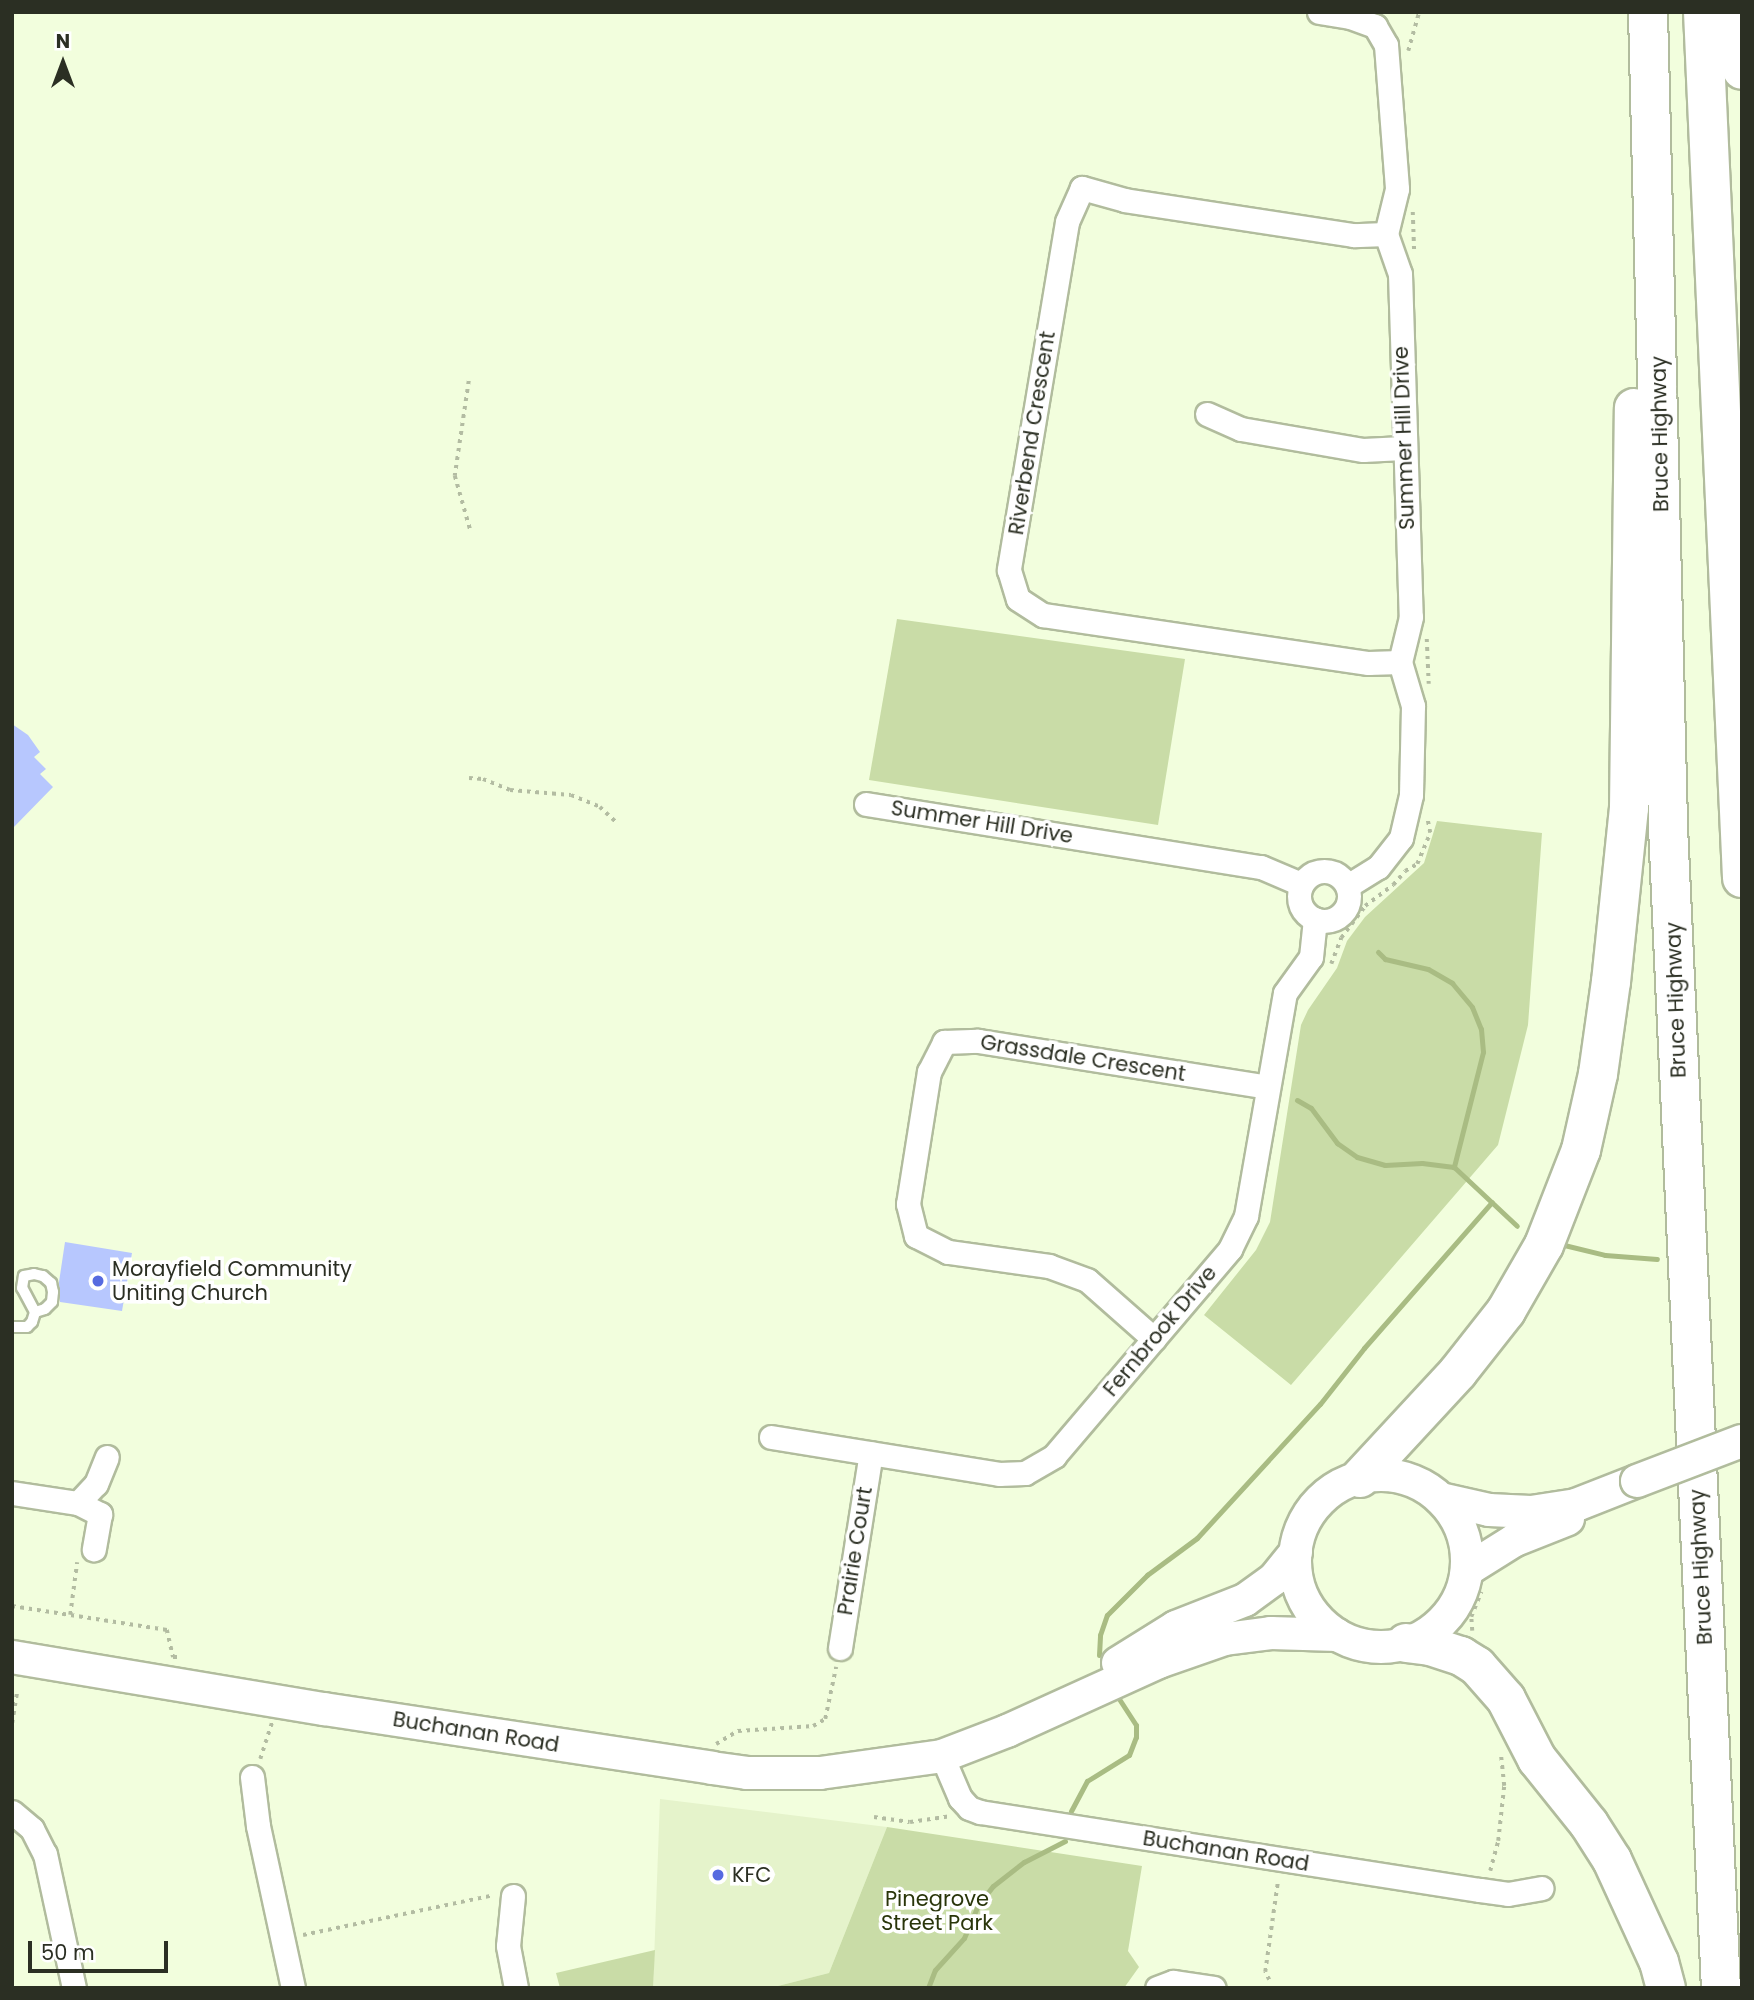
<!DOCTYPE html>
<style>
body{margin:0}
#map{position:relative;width:1754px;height:2000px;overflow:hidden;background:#f2fedd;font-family:Poppins,sans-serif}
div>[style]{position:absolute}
.built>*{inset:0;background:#e5f3cb}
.green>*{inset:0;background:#c9dca7}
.stream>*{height:5px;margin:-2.5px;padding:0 2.5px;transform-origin:2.5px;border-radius:2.5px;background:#a9bc83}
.building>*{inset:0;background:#b7c7fe}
.path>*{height:3.5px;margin-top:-1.75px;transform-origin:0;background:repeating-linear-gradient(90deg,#b3bca2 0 3.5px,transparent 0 8.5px)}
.roads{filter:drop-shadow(2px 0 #b1bc9d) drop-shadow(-2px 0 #b1bc9d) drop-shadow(0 2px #b1bc9d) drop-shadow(0 -2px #b1bc9d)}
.service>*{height:10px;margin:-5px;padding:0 5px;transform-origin:5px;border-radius:5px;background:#fff}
.minor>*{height:23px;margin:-11.5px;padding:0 11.5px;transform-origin:11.5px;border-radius:11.5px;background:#fff}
.minor>.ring{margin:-11.5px;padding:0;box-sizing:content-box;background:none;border:23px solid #fff;border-radius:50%}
.secondary>*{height:32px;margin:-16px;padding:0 16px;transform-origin:16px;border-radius:16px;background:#fff}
.secondary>.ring{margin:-16px;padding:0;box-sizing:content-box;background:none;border:32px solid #fff;border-radius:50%}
.motorway>*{height:38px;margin:-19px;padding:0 19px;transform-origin:19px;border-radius:19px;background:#fff}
.bridges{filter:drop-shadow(2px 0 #b1bc9d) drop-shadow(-2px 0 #b1bc9d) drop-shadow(0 2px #b1bc9d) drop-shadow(0 -2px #b1bc9d)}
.secondary-bridge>*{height:32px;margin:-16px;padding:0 16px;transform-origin:16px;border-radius:16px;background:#fff}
.dots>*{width:19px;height:19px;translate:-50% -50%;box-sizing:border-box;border:4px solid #fff;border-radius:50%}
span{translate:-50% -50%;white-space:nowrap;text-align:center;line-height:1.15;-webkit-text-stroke:7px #fff;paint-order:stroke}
.street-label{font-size:21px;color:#2b2f23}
.poi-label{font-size:21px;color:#2b2f23}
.left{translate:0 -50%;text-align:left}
.park-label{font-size:21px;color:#29350a}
.frame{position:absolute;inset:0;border:14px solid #2b2f23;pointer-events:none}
.north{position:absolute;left:28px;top:28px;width:70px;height:70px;-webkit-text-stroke:5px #fff;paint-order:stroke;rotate:0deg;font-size:19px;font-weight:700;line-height:28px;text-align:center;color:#2b2f23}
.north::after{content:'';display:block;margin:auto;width:24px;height:32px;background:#2b2f23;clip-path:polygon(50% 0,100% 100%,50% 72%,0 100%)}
.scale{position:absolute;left:28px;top:1941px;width:140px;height:32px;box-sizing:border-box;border:4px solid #2b2f23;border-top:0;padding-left:9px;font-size:21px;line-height:24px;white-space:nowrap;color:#2b2f23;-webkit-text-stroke:5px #fff;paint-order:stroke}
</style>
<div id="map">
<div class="built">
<i style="clip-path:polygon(660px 1799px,887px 1827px,829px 1973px,770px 1988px,653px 1988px)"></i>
</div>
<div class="green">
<i style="clip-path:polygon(897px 619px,1185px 659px,1158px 825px,869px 780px)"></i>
<i style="clip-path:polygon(1437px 821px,1542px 833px,1528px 1025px,1498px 1145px,1291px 1385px,1204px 1315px,1256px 1250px,1270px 1222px,1301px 1025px,1308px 1010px,1337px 968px,1347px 941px,1365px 917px,1424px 863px)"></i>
<i style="clip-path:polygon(887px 1827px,1142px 1866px,1128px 1951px,1139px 1967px,1124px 1988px,770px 1988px,829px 1973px)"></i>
<i style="clip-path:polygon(655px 1950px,653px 1988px,560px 1988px,556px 1973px)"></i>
</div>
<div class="stream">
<i style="left:1378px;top:952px;width:10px;rotate:45deg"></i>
<i style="left:1385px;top:959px;width:44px;rotate:13.1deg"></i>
<i style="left:1428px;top:969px;width:28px;rotate:30deg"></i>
<i style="left:1452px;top:983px;width:31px;rotate:50deg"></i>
<i style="left:1472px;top:1007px;width:24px;rotate:68deg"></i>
<i style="left:1481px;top:1029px;width:23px;rotate:85deg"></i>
<i style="left:1483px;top:1052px;width:119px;rotate:104.2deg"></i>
<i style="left:1297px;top:1100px;width:16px;rotate:30deg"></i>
<i style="left:1311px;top:1108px;width:44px;rotate:53.4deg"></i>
<i style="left:1337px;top:1143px;width:24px;rotate:35deg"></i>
<i style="left:1357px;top:1157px;width:29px;rotate:16deg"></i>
<i style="left:1385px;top:1165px;width:37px;rotate:-3deg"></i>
<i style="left:1422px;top:1163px;width:32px;rotate:7deg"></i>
<i style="left:1454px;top:1167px;width:86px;rotate:43.1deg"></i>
<i style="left:1560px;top:1244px;width:46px;rotate:13.7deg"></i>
<i style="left:1605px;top:1255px;width:52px;rotate:4.4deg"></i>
<i style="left:1099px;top:1655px;width:20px;rotate:-87deg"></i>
<i style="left:1100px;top:1635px;width:21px;rotate:-71deg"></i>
<i style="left:1107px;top:1615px;width:57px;rotate:-45deg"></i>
<i style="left:1147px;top:1575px;width:62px;rotate:-36.5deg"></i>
<i style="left:1197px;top:1538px;width:182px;rotate:-47.5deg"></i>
<i style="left:1320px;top:1404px;width:71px;rotate:-51.8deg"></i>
<i style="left:1364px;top:1348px;width:194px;rotate:-48.8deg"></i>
<i style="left:1071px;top:1811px;width:34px;rotate:-62deg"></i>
<i style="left:1087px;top:1781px;width:49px;rotate:-31.8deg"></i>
<i style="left:1129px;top:1755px;width:19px;rotate:-69deg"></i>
<i style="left:1136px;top:1737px;width:12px;rotate:-90deg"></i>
<i style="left:1136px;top:1725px;width:31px;rotate:-123deg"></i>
<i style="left:928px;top:1988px;width:19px;rotate:-69deg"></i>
<i style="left:935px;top:1970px;width:43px;rotate:-47.8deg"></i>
<i style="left:964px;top:1938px;width:36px;rotate:-67deg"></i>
<i style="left:978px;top:1905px;width:24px;rotate:-52deg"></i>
<i style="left:993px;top:1886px;width:39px;rotate:-38deg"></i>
<i style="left:1024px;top:1862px;width:46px;rotate:-27.1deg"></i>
</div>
<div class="building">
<i style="clip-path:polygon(12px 724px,28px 735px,40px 752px,34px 757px,46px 769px,40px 774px,53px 787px,12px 829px)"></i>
<i style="clip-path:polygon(65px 1242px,132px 1253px,122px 1311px,60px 1302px,59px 1282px)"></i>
</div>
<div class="path">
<i style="left:1408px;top:51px;width:41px;rotate:-74.2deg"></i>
<i style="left:1413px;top:212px;width:38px;rotate:88deg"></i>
<i style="left:469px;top:381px;width:96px;rotate:98.4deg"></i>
<i style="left:455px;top:476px;width:58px;rotate:74.1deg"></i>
<i style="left:1427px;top:639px;width:45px;rotate:87.5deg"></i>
<i style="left:469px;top:778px;width:14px;rotate:4deg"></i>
<i style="left:483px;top:779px;width:29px;rotate:22deg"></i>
<i style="left:510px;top:790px;width:61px;rotate:4.7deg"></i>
<i style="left:571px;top:795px;width:31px;rotate:22deg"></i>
<i style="left:600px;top:807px;width:25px;rotate:43deg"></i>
<i style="left:1331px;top:964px;width:28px;rotate:-69deg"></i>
<i style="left:1341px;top:938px;width:40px;rotate:-53deg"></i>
<i style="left:1365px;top:906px;width:35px;rotate:-37deg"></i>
<i style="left:1393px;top:885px;width:18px;rotate:-49deg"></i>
<i style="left:1405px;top:871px;width:14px;rotate:-30deg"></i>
<i style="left:1417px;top:864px;width:34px;rotate:-67deg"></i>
<i style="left:1430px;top:833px;width:16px;rotate:-101deg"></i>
<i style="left:12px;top:1606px;width:157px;rotate:8.8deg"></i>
<i style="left:167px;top:1630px;width:28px;rotate:77deg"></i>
<i style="left:173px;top:1657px;width:4px"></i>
<i style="left:70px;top:1615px;width:53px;rotate:-82.5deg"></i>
<i style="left:1472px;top:1631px;width:14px;rotate:-94deg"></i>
<i style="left:1471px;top:1617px;width:27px;rotate:-68deg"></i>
<i style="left:12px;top:1723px;width:30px;rotate:-81deg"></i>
<i style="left:716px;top:1744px;width:26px;rotate:-31deg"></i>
<i style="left:738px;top:1731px;width:75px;rotate:-3.8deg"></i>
<i style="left:813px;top:1726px;width:14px;rotate:-30deg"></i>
<i style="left:825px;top:1719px;width:53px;rotate:-78.1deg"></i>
<i style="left:260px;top:1759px;width:38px;rotate:-72deg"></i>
<i style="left:874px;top:1817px;width:36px;rotate:8deg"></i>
<i style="left:910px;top:1822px;width:42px;rotate:-8.1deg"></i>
<i style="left:1490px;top:1871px;width:31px;rotate:-75deg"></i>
<i style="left:1498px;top:1841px;width:55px;rotate:-83.8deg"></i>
<i style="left:1504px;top:1786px;width:31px;rotate:-96deg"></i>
<i style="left:303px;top:1935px;width:195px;rotate:-11.8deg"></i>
<i style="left:1269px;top:1980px;width:9px;rotate:-117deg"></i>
<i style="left:1265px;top:1972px;width:93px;rotate:-82deg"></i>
</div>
<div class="roads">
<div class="service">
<i style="left:34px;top:1274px;width:9px;rotate:13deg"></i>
<i style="left:43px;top:1276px;width:11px;rotate:41deg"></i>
<i style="left:51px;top:1283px;width:9px;rotate:77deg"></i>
<i style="left:53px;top:1292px;width:10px;rotate:96deg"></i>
<i style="left:52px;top:1302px;width:10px;rotate:135deg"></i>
<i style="left:45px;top:1309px;width:10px;rotate:163deg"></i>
<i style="left:35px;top:1312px;width:27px;rotate:-118deg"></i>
<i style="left:22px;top:1288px;width:12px;rotate:-81deg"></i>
<i style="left:24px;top:1276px;width:10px;rotate:-11deg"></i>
<i style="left:12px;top:1327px;width:15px"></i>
<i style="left:27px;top:1327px;width:7px;rotate:-45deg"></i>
<i style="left:32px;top:1322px;width:10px;rotate:-73deg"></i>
</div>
<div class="minor">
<i style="left:1319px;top:12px;width:31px;rotate:9deg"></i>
<i style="left:1350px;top:17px;width:27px;rotate:20deg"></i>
<i style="left:1375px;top:26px;width:22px;rotate:60deg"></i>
<i style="left:1386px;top:45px;width:144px;rotate:85.6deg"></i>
<i style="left:1397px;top:189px;width:46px;rotate:103.7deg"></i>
<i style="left:1386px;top:234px;width:42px;rotate:70.7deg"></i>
<i style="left:1400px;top:274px;width:343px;rotate:88.2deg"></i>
<i style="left:1411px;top:617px;width:46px;rotate:103.7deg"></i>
<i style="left:1400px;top:662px;width:46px;rotate:73.5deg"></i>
<i style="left:1413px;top:706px;width:89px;rotate:91.3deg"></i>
<i style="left:1411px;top:795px;width:44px;rotate:103.1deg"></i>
<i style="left:1401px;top:838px;width:37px;rotate:128deg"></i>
<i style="left:1378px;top:867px;width:36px;rotate:148deg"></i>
<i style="left:1386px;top:234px;width:33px;rotate:178deg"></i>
<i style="left:1353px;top:235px;width:231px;rotate:-171.3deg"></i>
<i style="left:1125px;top:200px;width:45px;rotate:-164.4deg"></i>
<i style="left:1082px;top:188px;width:37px;rotate:114deg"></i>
<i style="left:1067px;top:222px;width:353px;rotate:99.5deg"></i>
<i style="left:1009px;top:570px;width:30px;rotate:73deg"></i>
<i style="left:1018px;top:599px;width:30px;rotate:33deg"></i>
<i style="left:1043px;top:615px;width:329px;rotate:8.4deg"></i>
<i style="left:1368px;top:663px;width:32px;rotate:-2deg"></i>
<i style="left:1207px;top:414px;width:37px;rotate:24deg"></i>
<i style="left:1241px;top:429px;width:124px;rotate:9.8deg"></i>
<i style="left:1363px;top:450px;width:40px;rotate:-2.9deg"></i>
<i style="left:866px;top:804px;width:400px;rotate:9.1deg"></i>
<i style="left:1261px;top:867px;width:43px;rotate:23deg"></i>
<i class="ring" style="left:1299px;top:871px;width:27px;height:27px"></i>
<i style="left:1154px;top:1339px;width:89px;rotate:-138.6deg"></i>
<i style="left:1087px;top:1280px;width:40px;rotate:-159.8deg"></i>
<i style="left:1049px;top:1266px;width:102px;rotate:-172.1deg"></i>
<i style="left:948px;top:1252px;width:36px;rotate:-153deg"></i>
<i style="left:916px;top:1236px;width:33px;rotate:-104deg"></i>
<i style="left:908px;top:1204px;width:134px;rotate:-81deg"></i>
<i style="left:929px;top:1072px;width:34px;rotate:-63deg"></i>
<i style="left:944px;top:1042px;width:34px;rotate:-2deg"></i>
<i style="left:978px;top:1041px;width:293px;rotate:9deg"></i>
<i style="left:771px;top:1437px;width:231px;rotate:9.2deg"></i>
<i style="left:999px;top:1474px;width:26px;rotate:-2deg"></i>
<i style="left:1025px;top:1473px;width:34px;rotate:-30deg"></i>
<i style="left:1054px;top:1456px;width:272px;rotate:-49.6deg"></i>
<i style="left:1230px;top:1249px;width:37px;rotate:-64deg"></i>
<i style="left:1246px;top:1216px;width:226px;rotate:-80.1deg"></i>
<i style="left:1285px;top:993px;width:44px;rotate:-54.2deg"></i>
<i style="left:1311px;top:957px;width:38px;rotate:-84deg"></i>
<i style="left:12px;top:1493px;width:67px;rotate:8.6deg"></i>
<i style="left:78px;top:1503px;width:26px;rotate:-47deg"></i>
<i style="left:96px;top:1484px;width:29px;rotate:-68deg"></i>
<i style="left:78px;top:1503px;width:25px;rotate:27deg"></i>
<i style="left:100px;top:1514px;width:36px;rotate:100deg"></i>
<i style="left:840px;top:1648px;width:197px;rotate:-81deg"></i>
<i style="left:942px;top:1756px;width:46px;rotate:66.8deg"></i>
<i style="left:960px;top:1798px;width:13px;rotate:48deg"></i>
<i style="left:969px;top:1808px;width:12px;rotate:20deg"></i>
<i style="left:980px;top:1812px;width:506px;rotate:8.87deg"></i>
<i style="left:1480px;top:1890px;width:28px;rotate:8deg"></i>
<i style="left:1508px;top:1894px;width:34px;rotate:-10deg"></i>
<i style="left:252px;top:1777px;width:49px;rotate:83deg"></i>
<i style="left:258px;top:1826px;width:166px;rotate:77.8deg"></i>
<i style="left:12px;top:1812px;width:26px;rotate:40deg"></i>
<i style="left:32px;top:1829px;width:28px;rotate:63deg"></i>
<i style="left:45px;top:1854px;width:137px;rotate:77.8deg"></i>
<i style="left:513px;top:1896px;width:50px;rotate:95.7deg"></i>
<i style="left:508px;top:1946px;width:43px;rotate:79.2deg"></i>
<i style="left:1157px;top:1988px;width:17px;rotate:-21deg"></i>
<i style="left:1173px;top:1982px;width:41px;rotate:8.3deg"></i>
</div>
<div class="secondary">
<i class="ring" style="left:1295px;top:1475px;width:140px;height:140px"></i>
<i style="left:1441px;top:1499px;width:49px;rotate:12.9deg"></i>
<i style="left:1489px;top:1510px;width:42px;rotate:2.7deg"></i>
<i style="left:1531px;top:1512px;width:46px;rotate:-8.8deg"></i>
<i style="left:1576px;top:1505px;width:66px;rotate:-21.5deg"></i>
<i style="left:1467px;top:1570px;width:57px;rotate:-32deg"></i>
<i style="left:1515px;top:1540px;width:57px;rotate:-21.6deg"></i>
<i style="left:12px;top:1657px;width:316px;rotate:9.5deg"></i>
<i style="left:324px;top:1709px;width:392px;rotate:8.6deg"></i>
<i style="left:712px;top:1768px;width:35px;rotate:8deg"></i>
<i style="left:747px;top:1773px;width:73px"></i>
<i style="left:820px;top:1773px;width:123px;rotate:-7.9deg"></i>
<i style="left:942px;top:1756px;width:70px;rotate:-21deg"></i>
<i style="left:1007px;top:1731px;width:167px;rotate:-24.4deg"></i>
<i style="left:1159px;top:1662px;width:70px;rotate:-19.2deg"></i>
<i style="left:1225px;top:1639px;width:46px;rotate:-7.4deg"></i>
<i style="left:1271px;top:1633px;width:66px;rotate:1.7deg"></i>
<i style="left:1118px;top:1663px;width:68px;rotate:-31.8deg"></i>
<i style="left:1176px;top:1627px;width:74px;rotate:-21.4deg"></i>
<i style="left:1245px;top:1600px;width:36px;rotate:-36deg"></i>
<i style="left:1274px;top:1579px;width:35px;rotate:-51deg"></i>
</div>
<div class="motorway">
<i style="left:1648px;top:12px;width:815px;rotate:88.59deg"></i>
<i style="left:1668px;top:827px;width:1162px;rotate:87.39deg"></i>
<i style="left:1703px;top:12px;width:867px;rotate:87.42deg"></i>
<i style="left:1736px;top:12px;width:58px;rotate:84.1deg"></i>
<i style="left:1360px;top:1478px;width:144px;rotate:-47.2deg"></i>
<i style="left:1458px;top:1372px;width:78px;rotate:-51.8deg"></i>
<i style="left:1506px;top:1311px;width:76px;rotate:-60.1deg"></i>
<i style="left:1544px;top:1245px;width:102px;rotate:-68.7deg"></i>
<i style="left:1581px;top:1150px;width:78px;rotate:-77.4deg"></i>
<i style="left:1598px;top:1074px;width:93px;rotate:-82deg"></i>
<i style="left:1611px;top:982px;width:175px;rotate:-84.1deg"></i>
<i style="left:1629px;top:808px;width:400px;rotate:-89.3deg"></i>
<i style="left:1406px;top:1643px;width:24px;rotate:7deg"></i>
<i style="left:1430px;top:1646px;width:33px;rotate:18deg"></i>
<i style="left:1461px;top:1656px;width:19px;rotate:32deg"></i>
<i style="left:1477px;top:1666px;width:44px;rotate:48.7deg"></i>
<i style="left:1506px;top:1699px;width:68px;rotate:62.7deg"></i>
<i style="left:1537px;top:1759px;width:83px;rotate:51.3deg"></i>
<i style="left:1589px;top:1824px;width:43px;rotate:57.4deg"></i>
<i style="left:1612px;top:1860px;width:112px;rotate:65.3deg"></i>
<i style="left:1659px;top:1962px;width:27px;rotate:75deg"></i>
</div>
</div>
<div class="bridges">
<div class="secondary-bridge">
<i style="left:1637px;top:1481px;width:112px;rotate:-20.9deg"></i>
</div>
</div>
<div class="dots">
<i style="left:98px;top:1281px;background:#566ae0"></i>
<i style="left:718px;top:1875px;background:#566ae0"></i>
</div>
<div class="street-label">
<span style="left:1032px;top:433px;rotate:-81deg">Riverbend Crescent</span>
<span style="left:1660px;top:434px;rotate:-91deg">Bruce Highway</span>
<span style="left:1404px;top:438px;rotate:-92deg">Summer Hill Drive</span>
<span style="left:982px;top:822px;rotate:9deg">Summer Hill Drive</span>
<span style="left:1676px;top:1000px;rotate:-92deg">Bruce Highway</span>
<span style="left:1083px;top:1058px;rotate:9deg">Grassdale Crescent</span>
<span style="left:1160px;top:1331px;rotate:-50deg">Fernbrook Drive</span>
<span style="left:855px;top:1551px;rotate:-81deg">Prairie Court</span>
<span style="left:1701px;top:1567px;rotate:-93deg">Bruce Highway</span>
<span style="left:476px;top:1732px;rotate:9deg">Buchanan Road</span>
<span style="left:1226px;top:1851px;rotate:9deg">Buchanan Road</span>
</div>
<div class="poi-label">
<span class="left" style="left:112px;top:1281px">Morayfield Community<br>Uniting Church</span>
<span class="left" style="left:732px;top:1875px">KFC</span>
</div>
<div class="park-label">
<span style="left:937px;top:1911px">Pinegrove<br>Street Park</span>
</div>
<div class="frame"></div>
<div class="north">N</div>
<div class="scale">50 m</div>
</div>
